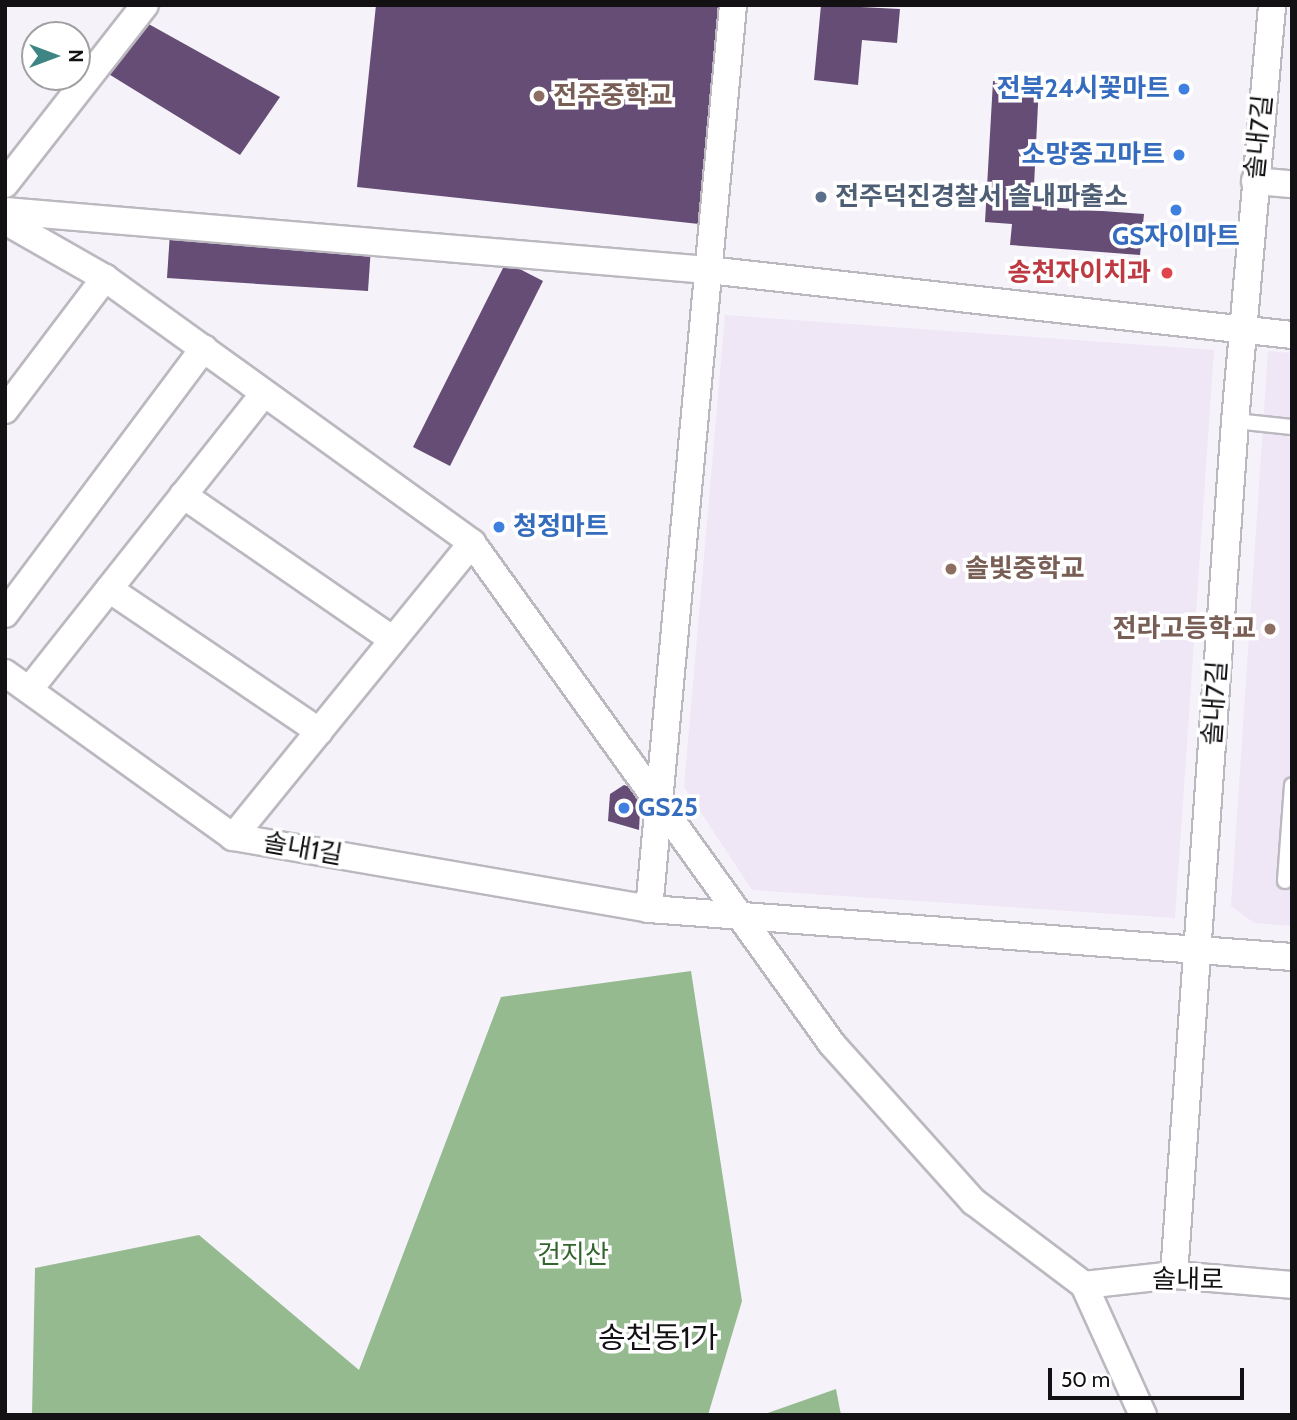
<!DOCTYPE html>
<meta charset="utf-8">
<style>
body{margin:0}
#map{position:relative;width:1297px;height:1420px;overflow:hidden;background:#f6f2fa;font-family:Cabin,"Noto Sans KR",sans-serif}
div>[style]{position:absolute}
.built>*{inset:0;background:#efe6f6}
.forest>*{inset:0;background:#95ba90}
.building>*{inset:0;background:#654d76}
.roads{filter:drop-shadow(2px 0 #bcb8c0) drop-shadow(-2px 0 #bcb8c0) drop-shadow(0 2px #bcb8c0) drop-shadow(0 -2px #bcb8c0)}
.lane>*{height:14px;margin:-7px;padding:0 7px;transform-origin:7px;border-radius:7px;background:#fff}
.street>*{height:26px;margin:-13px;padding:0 13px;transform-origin:13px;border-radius:13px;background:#fff}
.dots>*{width:19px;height:19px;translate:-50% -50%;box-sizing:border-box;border:4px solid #fff;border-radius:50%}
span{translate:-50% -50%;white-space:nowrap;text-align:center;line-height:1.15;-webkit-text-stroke:7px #fff;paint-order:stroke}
.shop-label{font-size:26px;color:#366cbe;font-weight:700}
.right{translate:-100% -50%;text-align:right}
.left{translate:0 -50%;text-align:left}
.education-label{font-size:26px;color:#785e54;font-weight:700}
.street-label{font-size:26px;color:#131114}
.service-label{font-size:26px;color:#4e5e75;font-weight:700}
.health-label{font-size:26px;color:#be3a42;font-weight:700}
.park-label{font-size:26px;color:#32652d}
.quarter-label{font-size:30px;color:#131114}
.frame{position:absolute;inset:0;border:7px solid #131114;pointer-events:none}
.north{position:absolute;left:21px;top:21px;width:70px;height:70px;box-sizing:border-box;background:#fff;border:2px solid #a1a0a1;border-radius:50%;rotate:90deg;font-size:19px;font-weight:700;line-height:28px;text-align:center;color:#131114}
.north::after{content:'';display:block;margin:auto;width:24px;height:32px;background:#3e8683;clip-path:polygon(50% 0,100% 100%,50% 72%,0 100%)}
.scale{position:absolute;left:1048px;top:1368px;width:196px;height:32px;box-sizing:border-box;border:4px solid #131114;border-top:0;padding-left:9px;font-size:21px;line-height:24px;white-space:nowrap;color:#131114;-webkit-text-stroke:5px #fff;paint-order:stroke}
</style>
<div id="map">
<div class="built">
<i style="clip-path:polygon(725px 315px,1214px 350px,1175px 918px,752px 890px,684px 787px)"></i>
<i style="clip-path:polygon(1268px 351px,1292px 353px,1292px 926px,1254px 923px,1231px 906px)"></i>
</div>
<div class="forest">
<i style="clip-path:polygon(691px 971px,742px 1301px,708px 1415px,32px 1415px,35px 1268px,199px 1235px,359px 1370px,501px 997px)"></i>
<i style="clip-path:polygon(836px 1389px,841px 1415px,762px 1415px)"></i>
</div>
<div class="building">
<i style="clip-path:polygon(376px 5px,722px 5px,699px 224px,357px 187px)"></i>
<i style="clip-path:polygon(821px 5px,900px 9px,897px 43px,862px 40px,858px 85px,814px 80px)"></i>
<i style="clip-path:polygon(145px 22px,280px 97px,240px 155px,107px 73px)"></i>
<i style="clip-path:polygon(993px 81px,1039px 84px,1033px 206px,1144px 214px,1140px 255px,1010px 245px,1012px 224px,985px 222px)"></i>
<i style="clip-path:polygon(170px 233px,371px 247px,368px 291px,167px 278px)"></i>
<i style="clip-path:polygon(506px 262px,543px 281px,450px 466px,413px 447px)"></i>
<i style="clip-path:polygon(624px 785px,641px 791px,639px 830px,608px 821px,610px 794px)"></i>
</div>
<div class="roads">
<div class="lane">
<i style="left:1235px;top:421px;width:57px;rotate:6deg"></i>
<i style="left:1285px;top:881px;width:96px;rotate:-85.8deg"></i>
</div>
<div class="street">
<i style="left:1255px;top:181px;width:37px;rotate:5deg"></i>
<i style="left:5px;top:184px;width:227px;rotate:-52deg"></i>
<i style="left:5px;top:211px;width:705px;rotate:4.8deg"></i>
<i style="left:708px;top:270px;width:588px;rotate:6.35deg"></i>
<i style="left:5px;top:221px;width:115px;rotate:29.7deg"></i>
<i style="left:105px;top:278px;width:453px;rotate:35.8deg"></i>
<i style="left:472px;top:543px;width:617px;rotate:54.3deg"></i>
<i style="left:832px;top:1044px;width:212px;rotate:48.1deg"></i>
<i style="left:974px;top:1202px;width:138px;rotate:37deg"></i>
<i style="left:1084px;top:1285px;width:143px;rotate:65.6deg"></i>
<i style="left:5px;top:410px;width:166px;rotate:-52.9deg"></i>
<i style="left:183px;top:495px;width:255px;rotate:34.6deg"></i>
<i style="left:109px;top:589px;width:254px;rotate:34.1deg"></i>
<i style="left:5px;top:614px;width:332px;rotate:-53.2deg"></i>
<i style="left:5px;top:673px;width:281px;rotate:35.7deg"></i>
<i style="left:233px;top:837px;width:422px;rotate:9.8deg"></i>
<i style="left:649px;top:909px;width:645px;rotate:4.27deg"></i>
<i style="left:29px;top:690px;width:377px;rotate:-51.6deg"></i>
<i style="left:233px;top:837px;width:379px;rotate:-50.9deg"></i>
<i style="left:649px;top:909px;width:908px;rotate:-84.69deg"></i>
<i style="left:1174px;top:1275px;width:856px;rotate:-85.91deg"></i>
<i style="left:1235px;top:421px;width:418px;rotate:-84.9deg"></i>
<i style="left:1084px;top:1285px;width:91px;rotate:-6.3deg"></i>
<i style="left:1174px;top:1275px;width:118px;rotate:4.8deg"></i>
</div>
</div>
<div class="dots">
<i style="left:1184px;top:89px;background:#3f7fe0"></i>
<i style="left:539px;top:96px;background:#8d6e63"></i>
<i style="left:1179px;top:155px;background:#3f7fe0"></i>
<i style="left:821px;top:197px;background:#5c6f8a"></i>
<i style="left:1176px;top:210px;background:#3f7fe0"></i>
<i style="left:1167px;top:273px;background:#e0444e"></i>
<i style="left:499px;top:527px;background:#3f7fe0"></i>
<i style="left:951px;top:569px;background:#8d6e63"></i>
<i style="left:1270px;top:629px;background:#8d6e63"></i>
<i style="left:624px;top:808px;background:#3f7fe0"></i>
</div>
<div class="shop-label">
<span class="right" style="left:1170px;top:89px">전북24시꽃마트</span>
<span class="right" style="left:1165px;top:155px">소망중고마트</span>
<span style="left:1176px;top:237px">GS자이마트</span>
<span class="left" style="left:513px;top:527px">청정마트</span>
<span class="left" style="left:638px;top:808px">GS25</span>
</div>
<div class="education-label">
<span class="left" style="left:553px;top:96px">전주중학교</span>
<span class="left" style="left:965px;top:569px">솔빛중학교</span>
<span class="right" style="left:1256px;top:629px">전라고등학교</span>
</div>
<div class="street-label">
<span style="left:1259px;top:137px;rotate:-84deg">솔내7길</span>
<span style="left:1215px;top:703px;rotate:-86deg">솔내7길</span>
<span style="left:303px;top:849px;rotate:10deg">솔내1길</span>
<span style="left:1188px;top:1280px;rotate:1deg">솔내로</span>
</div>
<div class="service-label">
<span class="left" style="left:835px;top:197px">전주덕진경찰서 솔내파출소</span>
</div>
<div class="health-label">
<span class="right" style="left:1151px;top:273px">송천자이치과</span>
</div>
<div class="park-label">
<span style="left:573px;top:1255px">건지산</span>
</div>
<div class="quarter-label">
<span style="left:658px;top:1338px">송천동1가</span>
</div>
<div class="frame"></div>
<div class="north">N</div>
<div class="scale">50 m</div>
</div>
